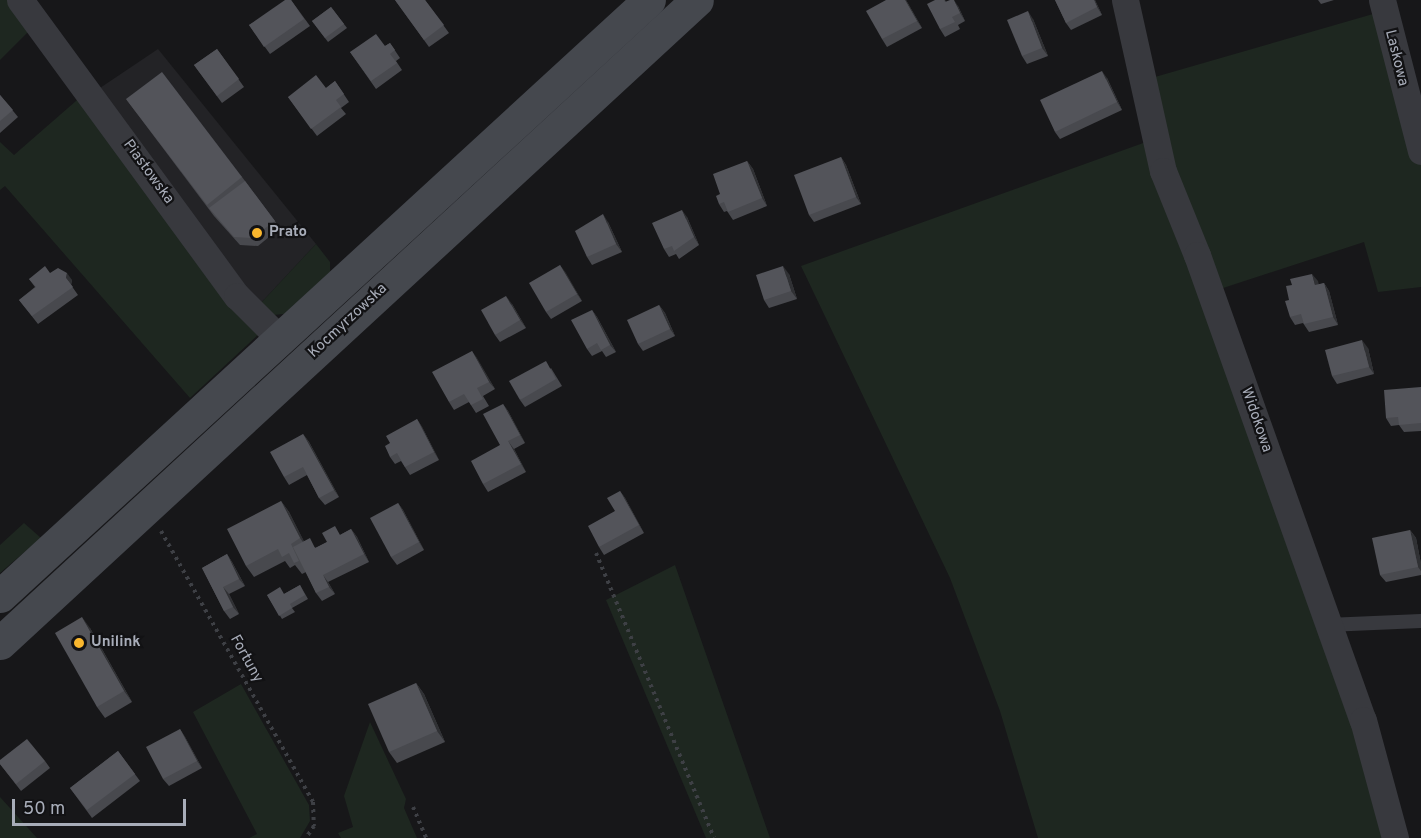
<!DOCTYPE html>
<style>
body{margin:0}
#map{position:relative;width:1421px;height:838px;overflow:hidden;background:#171719;font-family:Overpass,sans-serif}
div>[style]{position:absolute}
.built>*{inset:0;background:#232326}
.green>*{inset:0;background:#1e2720}
.path>*{height:4px;margin-top:-2px;transform-origin:0;background:repeating-linear-gradient(90deg,#3e4045 0 3px,transparent 0 7.5px)}
.service>*{height:14px;margin:-7px;padding:0 7px;transform-origin:7px;border-radius:7px;background:#38393e}
.minor>*{height:27px;margin:-13.5px;padding:0 13.5px;transform-origin:13.5px;border-radius:13.5px;background:#38393e}
.secondary>*{height:33px;margin:-16.5px;padding:0 16.5px;transform-origin:16.5px;border-radius:16.5px;background:#45484e}
.wall>*{inset:0;background:#48494e}
.shaded-wall>*{inset:0;background:#303134}
.building>*{inset:0;background:#53545a}
.dots>*{width:16px;height:16px;translate:-50% -50%;box-sizing:border-box;border:3px solid #121214;border-radius:50%}
span{translate:-50% -50%;white-space:nowrap;text-align:center;line-height:1.15;-webkit-text-stroke:4.5px #121214;paint-order:stroke}
.street-label{font-size:15px;color:#a8adb9}
.poi-label{font-size:15px;color:#a8adb9;font-weight:700}
.left{translate:0 -50%;text-align:left}
.scale{position:absolute;left:12px;top:799px;width:174px;height:27px;box-sizing:border-box;border:3px solid #a8adb9;border-top:0;padding-left:8px;font-size:18px;line-height:21px;white-space:nowrap;color:#a8adb9;-webkit-text-stroke:4px #121214;paint-order:stroke}
</style>
<div id="map">
<div class="built">
<i style="clip-path:polygon(158px 49px,316px 244px,260px 304px,94px 92px)"></i>
</div>
<div class="green">
<i style="clip-path:polygon(0 0,12px 0,33px 27px,0 60px)"></i>
<i style="clip-path:polygon(1380px 12px,1421px 164px,1421px 287px,1378px 292px,1364px 242px,1217px 290px,1167px 170px,1148px 79px)"></i>
<i style="clip-path:polygon(84px 94px,261px 332px,190px 398px,5px 186px,0 190px,0 142px,14px 155px)"></i>
<i style="clip-path:polygon(1146px 142px,1315px 607px,1387px 838px,1038px 838px,1000px 711px,950px 578px,801px 266px)"></i>
<i style="clip-path:polygon(316px 244px,330px 262px,330px 272px,284px 314px,273px 315px,260px 304px)"></i>
<i style="clip-path:polygon(24px 523px,41px 538px,0 573px,0 545px)"></i>
<i style="clip-path:polygon(675px 565px,770px 838px,706px 838px,606px 600px)"></i>
<i style="clip-path:polygon(241px 684px,309px 805px,310px 821px,300px 838px,249px 838px,257px 834px,193px 712px)"></i>
<i style="clip-path:polygon(370px 722px,406px 799px,404px 808px,417px 838px,341px 838px,338px 833px,353px 827px,344px 796px)"></i>
<i style="clip-path:polygon(0 797px,37px 838px,0 838px)"></i>
</div>
<div class="path">
<i style="left:161px;top:531px;width:311px;rotate:60.7deg"></i>
<i style="left:313px;top:802px;width:24px;rotate:88deg"></i>
<i style="left:314px;top:826px;width:14px;rotate:124deg"></i>
<i style="left:596px;top:553px;width:308px;rotate:67.5deg"></i>
<i style="left:413px;top:807px;width:34px;rotate:67deg"></i>
</div>
<div class="service">
<i style="left:1327px;top:625px;width:94px;rotate:-2.4deg"></i>
</div>
<div class="minor">
<i style="left:20px;top:0;width:367px;rotate:53.8deg"></i>
<i style="left:237px;top:296px;width:62px;rotate:45deg"></i>
<i style="left:1125px;top:0;width:175px;rotate:77.5deg"></i>
<i style="left:1163px;top:171px;width:91px;rotate:68deg"></i>
<i style="left:1197px;top:255px;width:494px;rotate:70.4deg"></i>
<i style="left:1363px;top:720px;width:122px;rotate:74.8deg"></i>
<i style="left:1382px;top:0;width:156px;rotate:75.5deg"></i>
</div>
<div class="secondary">
<i style="left:0;top:596px;width:881px;rotate:-42.56deg"></i>
<i style="left:0;top:643px;width:948px;rotate:-42.69deg"></i>
</div>
<div class="wall">
<i style="clip-path:polygon(291px 0,310px 26px,270px 54px,249px 25px)"></i>
<i style="clip-path:polygon(395px 0,425px 0,449px 33px,429px 47px)"></i>
<i style="clip-path:polygon(886px 0,906px 0,922px 28px,887px 47px,882px 39px)"></i>
<i style="clip-path:polygon(935px 0,945px 0,946px 2px,958px 6px,965px 21px,958px 25px,960px 29px,945px 37px,940px 29px)"></i>
<i style="clip-path:polygon(1055px 0,1095px 0,1102px 15px,1071px 30px,1066px 23px)"></i>
<i style="clip-path:polygon(1318px 0,1334px 0,1321px 4px)"></i>
<i style="clip-path:polygon(331px 7px,347px 28px,328px 42px,312px 21px)"></i>
<i style="clip-path:polygon(1033px 19px,1048px 56px,1027px 64px,1022px 56px)"></i>
<i style="clip-path:polygon(390px 43px,400px 58px,396px 61px,402px 70px,376px 89px,350px 52px,385px 46px)"></i>
<i style="clip-path:polygon(217px 49px,244px 87px,222px 103px,194px 65px)"></i>
<i style="clip-path:polygon(1107px 78px,1122px 110px,1060px 139px,1055px 132px)"></i>
<i style="clip-path:polygon(335px 81px,349px 102px,341px 108px,346px 114px,317px 136px,288px 97px,326px 88px)"></i>
<i style="clip-path:polygon(0 95px,18px 117px,0 133px)"></i>
<i style="clip-path:polygon(126px 99px,242px 177px,280px 228px,258px 246px,240px 245px,214px 216px)"></i>
<i style="clip-path:polygon(841px 157px,846px 165px,861px 204px,814px 222px,809px 215px)"></i>
<i style="clip-path:polygon(747px 161px,753px 169px,767px 206px,733px 220px,727px 211px,724px 212px,719px 204px,720px 194px)"></i>
<i style="clip-path:polygon(687px 217px,699px 245px,679px 259px,676px 254px,669px 257px,664px 249px)"></i>
<i style="clip-path:polygon(608px 222px,622px 252px,592px 265px,587px 257px)"></i>
<i style="clip-path:polygon(560px 265px,582px 301px,551px 319px,546px 312px)"></i>
<i style="clip-path:polygon(50px 273px,72px 280px,71px 285px,78px 295px,38px 324px,19px 300px,35px 287px,29px 279px)"></i>
<i style="clip-path:polygon(789px 274px,797px 299px,769px 308px,764px 300px)"></i>
<i style="clip-path:polygon(1318px 281px,1318px 285px,1324px 283px,1329px 291px,1338px 325px,1309px 332px,1303px 323px,1295px 325px,1290px 317px)"></i>
<i style="clip-path:polygon(512px 304px,526px 328px,500px 342px,495px 335px)"></i>
<i style="clip-path:polygon(659px 305px,665px 313px,675px 336px,643px 351px,638px 344px)"></i>
<i style="clip-path:polygon(592px 310px,597px 317px,616px 352px,606px 357px,602px 351px,592px 356px,587px 349px)"></i>
<i style="clip-path:polygon(1368px 348px,1374px 374px,1337px 384px,1332px 376px)"></i>
<i style="clip-path:polygon(472px 351px,495px 389px,483px 396px,489px 406px,476px 413px,469px 402px,454px 410px,449px 402px)"></i>
<i style="clip-path:polygon(551px 368px,562px 386px,525px 407px,520px 400px)"></i>
<i style="clip-path:polygon(1421px 387px,1421px 431px,1404px 432px,1399px 425px,1391px 426px,1386px 418px)"></i>
<i style="clip-path:polygon(503px 404px,508px 411px,525px 443px,514px 449px,526px 472px,488px 492px,483px 484px,500px 445px)"></i>
<i style="clip-path:polygon(417px 419px,422px 427px,439px 460px,410px 475px,401px 461px,395px 464px,390px 457px,390px 443px)"></i>
<i style="clip-path:polygon(303px 434px,309px 442px,339px 497px,325px 505px,319px 498px,307px 475px,289px 485px,284px 477px)"></i>
<i style="clip-path:polygon(620px 491px,625px 498px,644px 533px,604px 555px,599px 547px,615px 511px)"></i>
<i style="clip-path:polygon(281px 501px,289px 512px,304px 542px,316px 548px,351px 529px,357px 537px,369px 562px,328px 582px,335px 594px,322px 601px,316px 593px,306px 572px,302px 574px,295px 565px,290px 568px,285px 561px,254px 577px,246px 566px)"></i>
<i style="clip-path:polygon(398px 503px,403px 510px,424px 550px,397px 565px,391px 557px)"></i>
<i style="clip-path:polygon(1410px 530px,1416px 538px,1421px 564px,1421px 575px,1386px 582px,1380px 575px)"></i>
<i style="clip-path:polygon(227px 554px,232px 562px,245px 586px,229px 594px,239px 614px,230px 619px,224px 611px,202px 568px)"></i>
<i style="clip-path:polygon(300px 585px,308px 599px,292px 608px,295px 612px,282px 619px,267px 595px,284px 594px)"></i>
<i style="clip-path:polygon(90px 628px,132px 702px,105px 718px,97px 707px)"></i>
<i style="clip-path:polygon(416px 683px,424px 694px,445px 742px,397px 763px,389px 752px)"></i>
<i style="clip-path:polygon(180px 729px,185px 737px,202px 768px,169px 786px,163px 779px)"></i>
<i style="clip-path:polygon(118px 751px,140px 781px,92px 818px,70px 788px)"></i>
<i style="clip-path:polygon(45px 761px,50px 768px,21px 791px,0 764px)"></i>
</div>
<div class="shaded-wall">
<i style="clip-path:polygon(905px 0,906px 0,922px 28px,917px 21px)"></i>
<i style="clip-path:polygon(954px 0,958px 6px,965px 21px,960px 13px)"></i>
<i style="clip-path:polygon(1094px 0,1095px 0,1102px 15px,1097px 7px)"></i>
<i style="clip-path:polygon(1028px 11px,1033px 19px,1048px 56px,1042px 48px)"></i>
<i style="clip-path:polygon(1102px 71px,1107px 78px,1122px 110px,1117px 102px)"></i>
<i style="clip-path:polygon(841px 157px,846px 165px,861px 204px,856px 197px)"></i>
<i style="clip-path:polygon(747px 161px,753px 169px,767px 206px,762px 198px)"></i>
<i style="clip-path:polygon(682px 210px,687px 217px,699px 245px,694px 237px)"></i>
<i style="clip-path:polygon(603px 214px,608px 222px,622px 252px,616px 244px)"></i>
<i style="clip-path:polygon(560px 265px,566px 273px,582px 301px,577px 294px)"></i>
<i style="clip-path:polygon(783px 266px,789px 274px,797px 299px,791px 291px)"></i>
<i style="clip-path:polygon(67px 273px,72px 280px,71px 285px,66px 278px)"></i>
<i style="clip-path:polygon(1312px 274px,1318px 281px,1321px 293px,1315px 285px)"></i>
<i style="clip-path:polygon(1324px 283px,1329px 291px,1338px 325px,1333px 317px)"></i>
<i style="clip-path:polygon(506px 296px,512px 304px,526px 328px,520px 320px)"></i>
<i style="clip-path:polygon(659px 305px,665px 313px,675px 336px,670px 329px)"></i>
<i style="clip-path:polygon(592px 310px,597px 317px,616px 352px,610px 345px)"></i>
<i style="clip-path:polygon(1362px 340px,1368px 348px,1374px 374px,1369px 367px)"></i>
<i style="clip-path:polygon(472px 351px,477px 358px,495px 389px,489px 382px)"></i>
<i style="clip-path:polygon(503px 404px,508px 411px,525px 443px,520px 435px)"></i>
<i style="clip-path:polygon(417px 419px,422px 427px,439px 460px,434px 452px)"></i>
<i style="clip-path:polygon(303px 434px,309px 442px,339px 497px,334px 490px)"></i>
<i style="clip-path:polygon(508px 441px,514px 449px,526px 472px,521px 464px)"></i>
<i style="clip-path:polygon(620px 491px,625px 498px,644px 533px,639px 525px)"></i>
<i style="clip-path:polygon(281px 501px,289px 512px,308px 549px,300px 538px)"></i>
<i style="clip-path:polygon(398px 503px,403px 510px,424px 550px,419px 542px)"></i>
<i style="clip-path:polygon(351px 529px,357px 537px,369px 562px,364px 554px)"></i>
<i style="clip-path:polygon(1410px 530px,1416px 538px,1421px 564px,1421px 571px,1418px 567px)"></i>
<i style="clip-path:polygon(227px 554px,232px 562px,245px 586px,239px 579px)"></i>
<i style="clip-path:polygon(323px 575px,328px 582px,335px 594px,329px 587px)"></i>
<i style="clip-path:polygon(223px 587px,229px 594px,239px 614px,233px 607px)"></i>
<i style="clip-path:polygon(82px 617px,90px 628px,132px 702px,124px 691px)"></i>
<i style="clip-path:polygon(416px 683px,424px 694px,445px 742px,437px 731px)"></i>
<i style="clip-path:polygon(180px 729px,185px 737px,202px 768px,197px 761px)"></i>
</div>
<div class="building">
<i style="clip-path:polygon(285px 0,291px 0,304px 19px,264px 47px,249px 25px)"></i>
<i style="clip-path:polygon(395px 0,425px 0,444px 25px,424px 40px)"></i>
<i style="clip-path:polygon(886px 0,905px 0,917px 21px,882px 39px,866px 11px)"></i>
<i style="clip-path:polygon(935px 0,944px 0,945px 2px,950px 0,954px 0,960px 13px,952px 17px,955px 22px,940px 29px,927px 4px)"></i>
<i style="clip-path:polygon(1055px 0,1094px 0,1097px 7px,1066px 23px)"></i>
<i style="clip-path:polygon(331px 7px,344px 24px,325px 38px,312px 21px)"></i>
<i style="clip-path:polygon(1028px 11px,1042px 48px,1022px 56px,1007px 20px)"></i>
<i style="clip-path:polygon(376px 34px,385px 46px,390px 43px,395px 50px,390px 54px,397px 63px,371px 81px,350px 52px)"></i>
<i style="clip-path:polygon(217px 49px,239px 79px,217px 96px,194px 65px)"></i>
<i style="clip-path:polygon(1102px 71px,1117px 102px,1055px 132px,1040px 100px)"></i>
<i style="clip-path:polygon(162px 72px,242px 177px,207px 205px,126px 99px)"></i>
<i style="clip-path:polygon(316px 75px,326px 88px,335px 81px,344px 94px,336px 100px,341px 107px,311px 129px,288px 97px)"></i>
<i style="clip-path:polygon(0 95px,13px 110px,0 121px)"></i>
<i style="clip-path:polygon(841px 157px,856px 197px,809px 215px,794px 175px)"></i>
<i style="clip-path:polygon(747px 161px,762px 198px,728px 212px,724px 202px,719px 204px,716px 196px,720px 194px,713px 174px)"></i>
<i style="clip-path:polygon(245px 181px,275px 221px,252px 238px,234px 237px,209px 208px)"></i>
<i style="clip-path:polygon(682px 210px,694px 237px,674px 251px,672px 246px,664px 249px,652px 223px)"></i>
<i style="clip-path:polygon(603px 214px,616px 244px,587px 257px,575px 231px)"></i>
<i style="clip-path:polygon(560px 265px,577px 294px,546px 312px,529px 283px)"></i>
<i style="clip-path:polygon(45px 266px,50px 273px,58px 268px,67px 273px,66px 278px,73px 287px,32px 316px,19px 300px,36px 287px,29px 279px)"></i>
<i style="clip-path:polygon(783px 266px,791px 291px,764px 300px,756px 275px)"></i>
<i style="clip-path:polygon(1312px 274px,1315px 285px,1324px 283px,1333px 317px,1304px 324px,1301px 314px,1290px 317px,1285px 301px,1289px 300px,1286px 286px,1292px 285px,1290px 279px)"></i>
<i style="clip-path:polygon(506px 296px,520px 320px,495px 335px,481px 310px)"></i>
<i style="clip-path:polygon(659px 305px,670px 329px,638px 344px,627px 320px)"></i>
<i style="clip-path:polygon(592px 310px,610px 345px,601px 350px,597px 343px,587px 349px,571px 320px)"></i>
<i style="clip-path:polygon(1362px 340px,1369px 367px,1332px 376px,1325px 350px)"></i>
<i style="clip-path:polygon(472px 351px,489px 382px,477px 388px,483px 399px,471px 405px,464px 394px,449px 402px,432px 372px)"></i>
<i style="clip-path:polygon(546px 361px,556px 379px,520px 400px,509px 381px)"></i>
<i style="clip-path:polygon(1421px 387px,1421px 423px,1399px 425px,1398px 417px,1386px 418px,1384px 390px)"></i>
<i style="clip-path:polygon(503px 404px,520px 435px,508px 441px,521px 464px,483px 484px,471px 461px,500px 445px,483px 414px)"></i>
<i style="clip-path:polygon(417px 419px,434px 452px,405px 467px,397px 453px,390px 457px,385px 446px,390px 443px,386px 436px)"></i>
<i style="clip-path:polygon(303px 434px,334px 490px,319px 498px,303px 467px,284px 477px,270px 452px)"></i>
<i style="clip-path:polygon(620px 491px,639px 525px,599px 547px,588px 526px,615px 511px,607px 498px)"></i>
<i style="clip-path:polygon(281px 501px,300px 538px,291px 544px,299px 561px,294px 563px,289px 553px,282px 557px,278px 549px,246px 566px,227px 529px)"></i>
<i style="clip-path:polygon(398px 503px,419px 542px,391px 557px,370px 518px)"></i>
<i style="clip-path:polygon(335px 526px,340px 535px,351px 529px,364px 554px,323px 575px,329px 587px,316px 593px,293px 547px,310px 538px,315px 548px,327px 542px,322px 533px)"></i>
<i style="clip-path:polygon(1410px 530px,1418px 567px,1380px 575px,1372px 538px)"></i>
<i style="clip-path:polygon(227px 554px,239px 579px,223px 587px,233px 607px,224px 611px,202px 568px)"></i>
<i style="clip-path:polygon(300px 585px,305px 595px,290px 604px,292px 608px,279px 616px,267px 595px,280px 587px,284px 594px)"></i>
<i style="clip-path:polygon(82px 617px,124px 691px,97px 707px,55px 633px)"></i>
<i style="clip-path:polygon(416px 683px,437px 731px,389px 752px,368px 704px)"></i>
<i style="clip-path:polygon(180px 729px,197px 761px,163px 779px,146px 747px)"></i>
<i style="clip-path:polygon(27px 739px,45px 761px,16px 784px,0 764px,0 760px)"></i>
<i style="clip-path:polygon(118px 751px,135px 774px,87px 810px,70px 788px)"></i>
</div>
<div class="dots">
<i style="left:257px;top:233px;background:#fab72e"></i>
<i style="left:79px;top:643px;background:#fab72e"></i>
</div>
<div class="street-label">
<span style="left:1396px;top:58px;rotate:76deg">Laskowa</span>
<span style="left:148px;top:172px;rotate:54deg">Piastowska</span>
<span style="left:348px;top:321px;rotate:-43deg">Kocmyrzowska</span>
<span style="left:1256px;top:420px;rotate:71deg">Widokowa</span>
<span style="left:246px;top:659px;rotate:61deg">Fortuny</span>
</div>
<div class="poi-label">
<span class="left" style="left:269px;top:233px">Prato</span>
<span class="left" style="left:91px;top:643px">Unilink</span>
</div>
<div class="scale">50 m</div>
</div>
